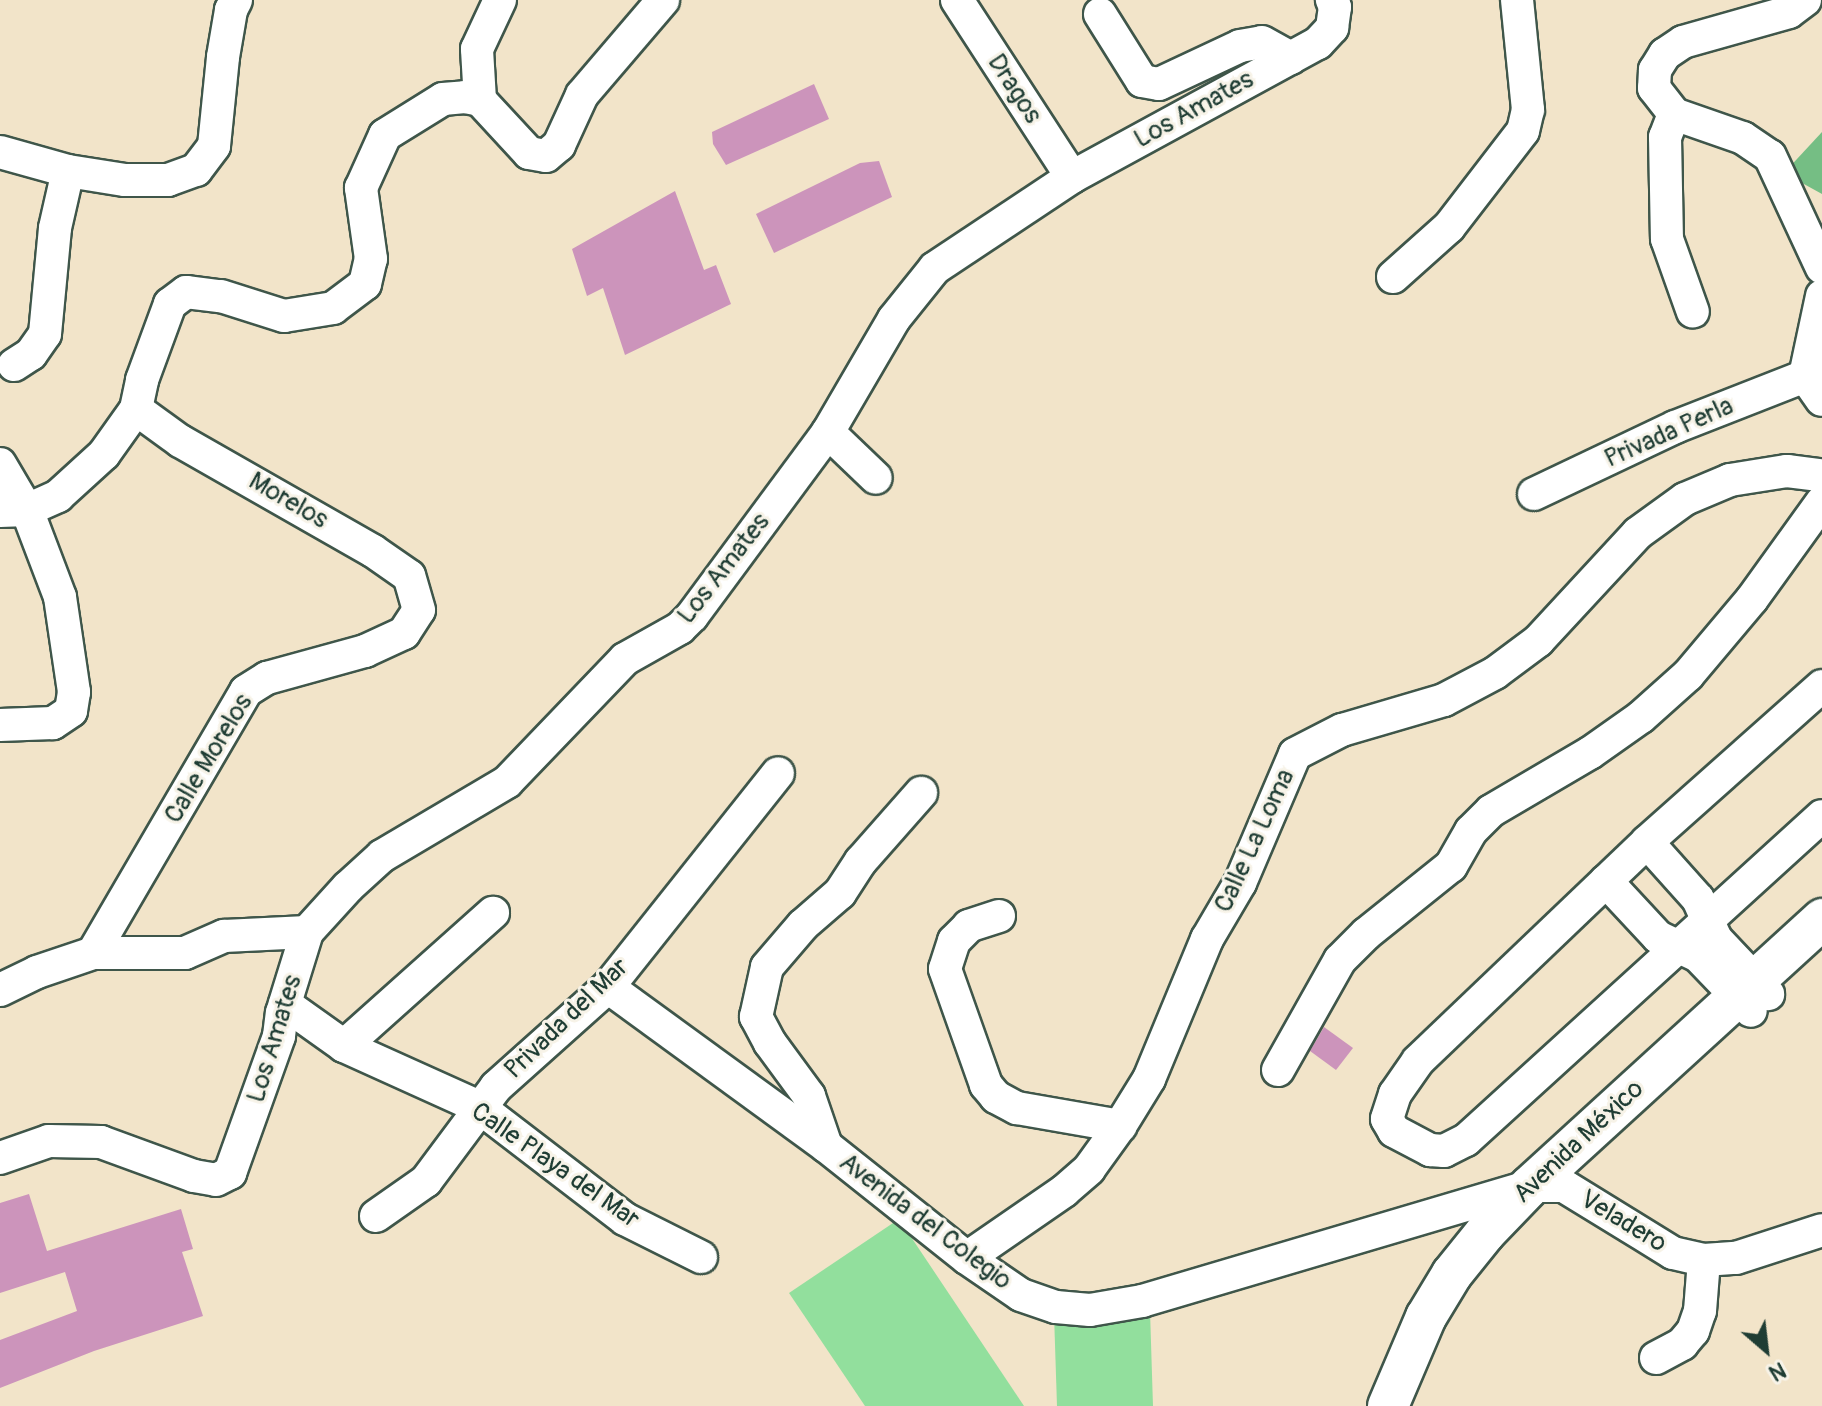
<!DOCTYPE html>
<meta charset="utf-8">
<style>
body{margin:0}
#map{position:relative;width:1822px;height:1406px;overflow:hidden;background:#f2e4c9;font-family:Pangolin,sans-serif}
div>[style]{position:absolute}
.green>*{inset:0;background:#92df9d}
.forest>*{inset:0;background:#75be84}
.building>*{inset:0;background:#cc94bb}
.roads{filter:drop-shadow(2px 0 #3f564a) drop-shadow(-2px 0 #3f564a) drop-shadow(0 2px #3f564a) drop-shadow(0 -2px #3f564a)}
.minor>*{height:32px;margin:-16px;padding:0 16px;transform-origin:16px;border-radius:16px;background:#fff}
.major>*{height:40px;margin:-20px;padding:0 20px;transform-origin:20px;border-radius:20px;background:#fff}
span{translate:-50% -50%;white-space:nowrap;text-align:center;line-height:1.15;-webkit-text-stroke:6px #f7f3e8;paint-order:stroke}
.street-label{font-size:26px;color:#1f3d34}
.north{position:absolute;left:1726px;top:1310px;width:80px;height:80px;-webkit-text-stroke:6px #f7f3e8;paint-order:stroke;rotate:152deg;font-size:22px;font-weight:700;line-height:32px;text-align:center;color:#1f3d34}
.north::after{content:'';display:block;margin:auto;width:28px;height:36px;background:#1f3d34;clip-path:polygon(50% 0,100% 100%,50% 72%,0 100%)}
</style>
<div id="map">
<div class="green">
<i style="clip-path:polygon(899px 1219px,1024px 1406px,865px 1406px,789px 1293px)"></i>
<i style="clip-path:polygon(1150px 1311px,1153px 1406px,1057px 1406px,1054px 1314px)"></i>
</div>
<div class="forest">
<i style="clip-path:polygon(1822px 132px,1822px 194px,1784px 173px)"></i>
</div>
<div class="building">
<i style="clip-path:polygon(814px 84px,829px 119px,726px 165px,713px 144px,712px 132px)"></i>
<i style="clip-path:polygon(879px 161px,892px 197px,774px 253px,756px 214px,860px 163px)"></i>
<i style="clip-path:polygon(675px 191px,704px 270px,716px 265px,731px 304px,625px 355px,603px 288px,587px 296px,572px 249px)"></i>
<i style="clip-path:polygon(1324px 1027px,1353px 1048px,1336px 1070px,1310px 1051px)"></i>
<i style="clip-path:polygon(29px 1194px,47px 1251px,181px 1209px,193px 1249px,182px 1252px,203px 1316px,94px 1351px,0 1388px,0 1340px,77px 1311px,65px 1272px,0 1293px,0 1203px)"></i>
</div>
<div class="roads">
<div class="minor">
<i style="left:957px;top:0;width:211px;rotate:57deg"></i>
<i style="left:1805px;top:0;width:20px;rotate:143deg"></i>
<i style="left:1789px;top:12px;width:110px;rotate:164.2deg"></i>
<i style="left:1683px;top:42px;width:22px;rotate:146deg"></i>
<i style="left:1665px;top:54px;width:19px;rotate:122deg"></i>
<i style="left:1655px;top:70px;width:18px;rotate:93deg"></i>
<i style="left:1654px;top:88px;width:33px;rotate:52deg"></i>
<i style="left:1674px;top:114px;width:73px;rotate:19.2deg"></i>
<i style="left:1743px;top:138px;width:32px;rotate:34deg"></i>
<i style="left:1770px;top:156px;width:123px;rotate:65.1deg"></i>
<i style="left:1100px;top:14px;width:79px;rotate:57.9deg"></i>
<i style="left:1142px;top:81px;width:17px;rotate:10deg"></i>
<i style="left:1159px;top:84px;width:89px;rotate:-25.1deg"></i>
<i style="left:1240px;top:46px;width:22px;rotate:-10deg"></i>
<i style="left:1262px;top:42px;width:33px;rotate:29deg"></i>
<i style="left:480px;top:100px;width:51px;rotate:-93.4deg"></i>
<i style="left:477px;top:49px;width:54px;rotate:-64.9deg"></i>
<i style="left:1674px;top:114px;width:25px;rotate:111deg"></i>
<i style="left:1665px;top:137px;width:102px;rotate:88.9deg"></i>
<i style="left:1667px;top:239px;width:77px;rotate:70.4deg"></i>
<i style="left:0;top:152px;width:71px;rotate:15.6deg"></i>
<i style="left:68px;top:171px;width:58px;rotate:9deg"></i>
<i style="left:125px;top:180px;width:43px"></i>
<i style="left:168px;top:180px;width:30px;rotate:-20deg"></i>
<i style="left:196px;top:170px;width:30px;rotate:-53deg"></i>
<i style="left:214px;top:146px;width:89px;rotate:-84.2deg"></i>
<i style="left:223px;top:57px;width:48px;rotate:-80.3deg"></i>
<i style="left:231px;top:10px;width:11px;rotate:-63deg"></i>
<i style="left:1393px;top:277px;width:75px;rotate:-41.8deg"></i>
<i style="left:1449px;top:227px;width:121px;rotate:-52.4deg"></i>
<i style="left:1523px;top:131px;width:22px;rotate:-77deg"></i>
<i style="left:1528px;top:110px;width:111px;rotate:-95.7deg"></i>
<i style="left:1822px;top:296px;width:82px;rotate:102deg"></i>
<i style="left:1805px;top:376px;width:29px;rotate:55deg"></i>
<i style="left:14px;top:365px;width:20px;rotate:-33deg"></i>
<i style="left:31px;top:354px;width:24px;rotate:-55deg"></i>
<i style="left:45px;top:334px;width:106px;rotate:-84.6deg"></i>
<i style="left:55px;top:228px;width:58px;rotate:-77.2deg"></i>
<i style="left:828px;top:432px;width:66px;rotate:43.8deg"></i>
<i style="left:0;top:464px;width:53px;rotate:59.6deg"></i>
<i style="left:27px;top:510px;width:93px;rotate:69.2deg"></i>
<i style="left:60px;top:597px;width:96px;rotate:81.6deg"></i>
<i style="left:74px;top:692px;width:19px;rotate:99deg"></i>
<i style="left:71px;top:711px;width:22px;rotate:146deg"></i>
<i style="left:53px;top:723px;width:53px;rotate:177.8deg"></i>
<i style="left:1534px;top:494px;width:156px;rotate:-25.4deg"></i>
<i style="left:1675px;top:427px;width:140px;rotate:-21.4deg"></i>
<i style="left:0;top:511px;width:27px;rotate:-2deg"></i>
<i style="left:27px;top:510px;width:34px;rotate:-24deg"></i>
<i style="left:58px;top:496px;width:62px;rotate:-42.4deg"></i>
<i style="left:104px;top:454px;width:55px;rotate:-54.6deg"></i>
<i style="left:136px;top:409px;width:30px;rotate:-78deg"></i>
<i style="left:142px;top:380px;width:81px;rotate:-69.8deg"></i>
<i style="left:170px;top:304px;width:20px;rotate:-37deg"></i>
<i style="left:186px;top:292px;width:35px;rotate:7deg"></i>
<i style="left:221px;top:296px;width:66px;rotate:17.6deg"></i>
<i style="left:284px;top:316px;width:50px;rotate:-9.3deg"></i>
<i style="left:333px;top:308px;width:40px;rotate:-37deg"></i>
<i style="left:365px;top:284px;width:26px;rotate:-77deg"></i>
<i style="left:371px;top:259px;width:72px;rotate:-98deg"></i>
<i style="left:361px;top:188px;width:58px;rotate:-65.6deg"></i>
<i style="left:385px;top:135px;width:68px;rotate:-31.8deg"></i>
<i style="left:443px;top:99px;width:22px;rotate:-5deg"></i>
<i style="left:465px;top:97px;width:15px;rotate:11deg"></i>
<i style="left:480px;top:100px;width:72px;rotate:47.2deg"></i>
<i style="left:529px;top:153px;width:17px;rotate:10deg"></i>
<i style="left:546px;top:156px;width:17px;rotate:-40deg"></i>
<i style="left:559px;top:145px;width:55px;rotate:-65.3deg"></i>
<i style="left:582px;top:95px;width:125px;rotate:-49.5deg"></i>
<i style="left:1822px;top:686px;width:234px;rotate:138.3deg"></i>
<i style="left:1647px;top:842px;width:317px;rotate:136.3deg"></i>
<i style="left:1418px;top:1061px;width:40px;rotate:124.9deg"></i>
<i style="left:1395px;top:1094px;width:26px;rotate:108deg"></i>
<i style="left:1387px;top:1119px;width:14px;rotate:60deg"></i>
<i style="left:1394px;top:1131px;width:41px;rotate:27.8deg"></i>
<i style="left:1430px;top:1150px;width:14px;rotate:4deg"></i>
<i style="left:1444px;top:1151px;width:25px;rotate:-27deg"></i>
<i style="left:1466px;top:1140px;width:481px;rotate:-42.3deg"></i>
<i style="left:1647px;top:842px;width:76px;rotate:48.2deg"></i>
<i style="left:1698px;top:899px;width:44px;rotate:65.8deg"></i>
<i style="left:1716px;top:939px;width:76px;rotate:46.6deg"></i>
<i style="left:1606px;top:881px;width:76px;rotate:47.1deg"></i>
<i style="left:1658px;top:937px;width:44px;rotate:25.4deg"></i>
<i style="left:1698px;top:956px;width:76px;rotate:46.1deg"></i>
<i style="left:999px;top:916px;width:32px;rotate:162deg"></i>
<i style="left:969px;top:926px;width:21px;rotate:135deg"></i>
<i style="left:954px;top:941px;width:29px;rotate:108deg"></i>
<i style="left:945px;top:969px;width:123px;rotate:70.5deg"></i>
<i style="left:986px;top:1085px;width:16px;rotate:50deg"></i>
<i style="left:996px;top:1097px;width:24px;rotate:28deg"></i>
<i style="left:1017px;top:1108px;width:105px;rotate:9.9deg"></i>
<i style="left:93px;top:953px;width:303px;rotate:-59.7deg"></i>
<i style="left:246px;top:691px;width:25px;rotate:-32deg"></i>
<i style="left:267px;top:678px;width:102px;rotate:-15.4deg"></i>
<i style="left:365px;top:651px;width:43px;rotate:-24.8deg"></i>
<i style="left:404px;top:633px;width:27px;rotate:-57deg"></i>
<i style="left:419px;top:610px;width:35px;rotate:-106deg"></i>
<i style="left:409px;top:576px;width:44px;rotate:-145.2deg"></i>
<i style="left:373px;top:551px;width:222px;rotate:-150.3deg"></i>
<i style="left:180px;top:441px;width:54px;rotate:-144deg"></i>
<i style="left:608px;top:987px;width:270px;rotate:36.1deg"></i>
<i style="left:826px;top:1146px;width:180px;rotate:38.5deg"></i>
<i style="left:967px;top:1258px;width:65px;rotate:34.4deg"></i>
<i style="left:1021px;top:1295px;width:37px;rotate:19deg"></i>
<i style="left:1056px;top:1307px;width:34px;rotate:5deg"></i>
<i style="left:1090px;top:1310px;width:53px;rotate:-9.8deg"></i>
<i style="left:1142px;top:1301px;width:405px;rotate:-16.5deg"></i>
<i style="left:1530px;top:1186px;width:34px"></i>
<i style="left:1564px;top:1186px;width:128px;rotate:31.6deg"></i>
<i style="left:1673px;top:1253px;width:32px;rotate:13deg"></i>
<i style="left:1704px;top:1260px;width:32px;rotate:-4deg"></i>
<i style="left:1736px;top:1258px;width:90px;rotate:-18deg"></i>
<i style="left:0;top:990px;width:41px;rotate:-25.9deg"></i>
<i style="left:37px;top:972px;width:59px;rotate:-18.7deg"></i>
<i style="left:93px;top:953px;width:92px"></i>
<i style="left:185px;top:953px;width:43px;rotate:-23.6deg"></i>
<i style="left:224px;top:936px;width:83px;rotate:-2.8deg"></i>
<i style="left:285px;top:1004px;width:72px;rotate:35.4deg"></i>
<i style="left:344px;top:1046px;width:148px;rotate:24.3deg"></i>
<i style="left:479px;top:1107px;width:184px;rotate:37.5deg"></i>
<i style="left:625px;top:1219px;width:85px;rotate:26.6deg"></i>
<i style="left:344px;top:1046px;width:200px;rotate:-41.8deg"></i>
<i style="left:1278px;top:1070px;width:126px;rotate:-60.6deg"></i>
<i style="left:1340px;top:960px;width:37px;rotate:-45deg"></i>
<i style="left:1366px;top:934px;width:109px;rotate:-38.7deg"></i>
<i style="left:1451px;top:866px;width:40px;rotate:-60.3deg"></i>
<i style="left:1471px;top:831px;width:28px;rotate:-45deg"></i>
<i style="left:1491px;top:811px;width:115px;rotate:-30.4deg"></i>
<i style="left:1590px;top:753px;width:62px;rotate:-35.2deg"></i>
<i style="left:1641px;top:717px;width:63px;rotate:-41.8deg"></i>
<i style="left:1688px;top:675px;width:99px;rotate:-49.9deg"></i>
<i style="left:1752px;top:599px;width:120px;rotate:-54.2deg"></i>
<i style="left:826px;top:1146px;width:53px;rotate:-108.8deg"></i>
<i style="left:809px;top:1096px;width:66px;rotate:-126.3deg"></i>
<i style="left:770px;top:1043px;width:30px;rotate:-118deg"></i>
<i style="left:756px;top:1017px;width:51px;rotate:-77.6deg"></i>
<i style="left:767px;top:967px;width:55px;rotate:-49.4deg"></i>
<i style="left:803px;top:925px;width:49px;rotate:-40.9deg"></i>
<i style="left:840px;top:893px;width:38px;rotate:-57deg"></i>
<i style="left:861px;top:861px;width:91px;rotate:-48.6deg"></i>
<i style="left:0;top:1158px;width:52px;rotate:-19.1deg"></i>
<i style="left:49px;top:1141px;width:52px;rotate:1.1deg"></i>
<i style="left:101px;top:1142px;width:99px;rotate:20.1deg"></i>
<i style="left:194px;top:1176px;width:22px;rotate:10deg"></i>
<i style="left:216px;top:1180px;width:16px;rotate:-27deg"></i>
<i style="left:230px;top:1173px;width:145px;rotate:-70.3deg"></i>
<i style="left:279px;top:1036px;width:23px;rotate:-83deg"></i>
<i style="left:282px;top:1013px;width:85px;rotate:-72.8deg"></i>
<i style="left:307px;top:932px;width:61px;rotate:-47.7deg"></i>
<i style="left:348px;top:887px;width:46px;rotate:-42.4deg"></i>
<i style="left:382px;top:856px;width:145px;rotate:-30.6deg"></i>
<i style="left:507px;top:782px;width:170px;rotate:-46.2deg"></i>
<i style="left:625px;top:659px;width:63px;rotate:-29.4deg"></i>
<i style="left:680px;top:628px;width:17px;rotate:-45deg"></i>
<i style="left:692px;top:616px;width:229px;rotate:-53.5deg"></i>
<i style="left:828px;top:432px;width:131px;rotate:-59.7deg"></i>
<i style="left:894px;top:319px;width:65px;rotate:-51.2deg"></i>
<i style="left:935px;top:268px;width:164px;rotate:-33.6deg"></i>
<i style="left:1072px;top:177px;width:280px;rotate:-28.6deg"></i>
<i style="left:1318px;top:43px;width:21px;rotate:-47deg"></i>
<i style="left:1332px;top:28px;width:21px;rotate:-82deg"></i>
<i style="left:1335px;top:7px;width:8px;rotate:-113deg"></i>
<i style="left:376px;top:1216px;width:61px;rotate:-35deg"></i>
<i style="left:426px;top:1181px;width:117px;rotate:-53.3deg"></i>
<i style="left:496px;top:1087px;width:150px;rotate:-41.8deg"></i>
<i style="left:608px;top:987px;width:273px;rotate:-51.5deg"></i>
<i style="left:967px;top:1258px;width:118px;rotate:-34.6deg"></i>
<i style="left:1064px;top:1191px;width:33px;rotate:-41deg"></i>
<i style="left:1089px;top:1169px;width:53px;rotate:-54.2deg"></i>
<i style="left:1120px;top:1126px;width:55px;rotate:-58.3deg"></i>
<i style="left:1149px;top:1079px;width:152px;rotate:-67.5deg"></i>
<i style="left:1207px;top:939px;width:65px;rotate:-59.5deg"></i>
<i style="left:1240px;top:883px;width:140px;rotate:-66.9deg"></i>
<i style="left:1295px;top:754px;width:53px;rotate:-27.1deg"></i>
<i style="left:1342px;top:730px;width:106px;rotate:-16.4deg"></i>
<i style="left:1444px;top:700px;width:58px;rotate:-27.9deg"></i>
<i style="left:1495px;top:673px;width:54px;rotate:-36.7deg"></i>
<i style="left:1538px;top:641px;width:147px;rotate:-47.2deg"></i>
<i style="left:1638px;top:533px;width:58px;rotate:-35.9deg"></i>
<i style="left:1685px;top:499px;width:49px;rotate:-22.9deg"></i>
<i style="left:1730px;top:480px;width:58px;rotate:-9deg"></i>
<i style="left:1787px;top:471px;width:35px;rotate:7deg"></i>
<i style="left:1656px;top:1358px;width:30px;rotate:-28deg"></i>
<i style="left:1682px;top:1344px;width:17px;rotate:-50deg"></i>
<i style="left:1693px;top:1331px;width:21px;rotate:-71deg"></i>
<i style="left:1700px;top:1311px;width:51px;rotate:-85.5deg"></i>
</div>
<div class="major">
<i style="left:1388px;top:1406px;width:97px;rotate:-66.9deg"></i>
<i style="left:1426px;top:1317px;width:50px;rotate:-58.8deg"></i>
<i style="left:1452px;top:1274px;width:53px;rotate:-51.2deg"></i>
<i style="left:1485px;top:1233px;width:65px;rotate:-46.2deg"></i>
<i style="left:1530px;top:1186px;width:396px;rotate:-42.4deg"></i>
</div>
</div>
<div class="street-label">
<span style="left:1014px;top:89px;rotate:57deg">Dragos</span>
<span style="left:1194px;top:110px;rotate:-29deg">Los Amates</span>
<span style="left:1669px;top:433px;rotate:-24deg">Privada Perla</span>
<span style="left:288px;top:501px;rotate:30deg">Morelos</span>
<span style="left:724px;top:569px;rotate:-52deg">Los Amates</span>
<span style="left:209px;top:759px;rotate:-59deg">Calle Morelos</span>
<span style="left:1255px;top:841px;rotate:-65deg">Calle La Loma</span>
<span style="left:567px;top:1019px;rotate:-44deg">Privada del Mar</span>
<span style="left:275px;top:1039px;rotate:-73deg">Los Amates</span>
<span style="left:1579px;top:1142px;rotate:-43deg">Avenida México</span>
<span style="left:555px;top:1166px;rotate:35deg">Calle Playa del Mar</span>
<span style="left:925px;top:1222px;rotate:37deg">Avenida del Colegio</span>
<span style="left:1623px;top:1222px;rotate:31deg">Veladero</span>
</div>
<div class="north">N</div>
</div>
